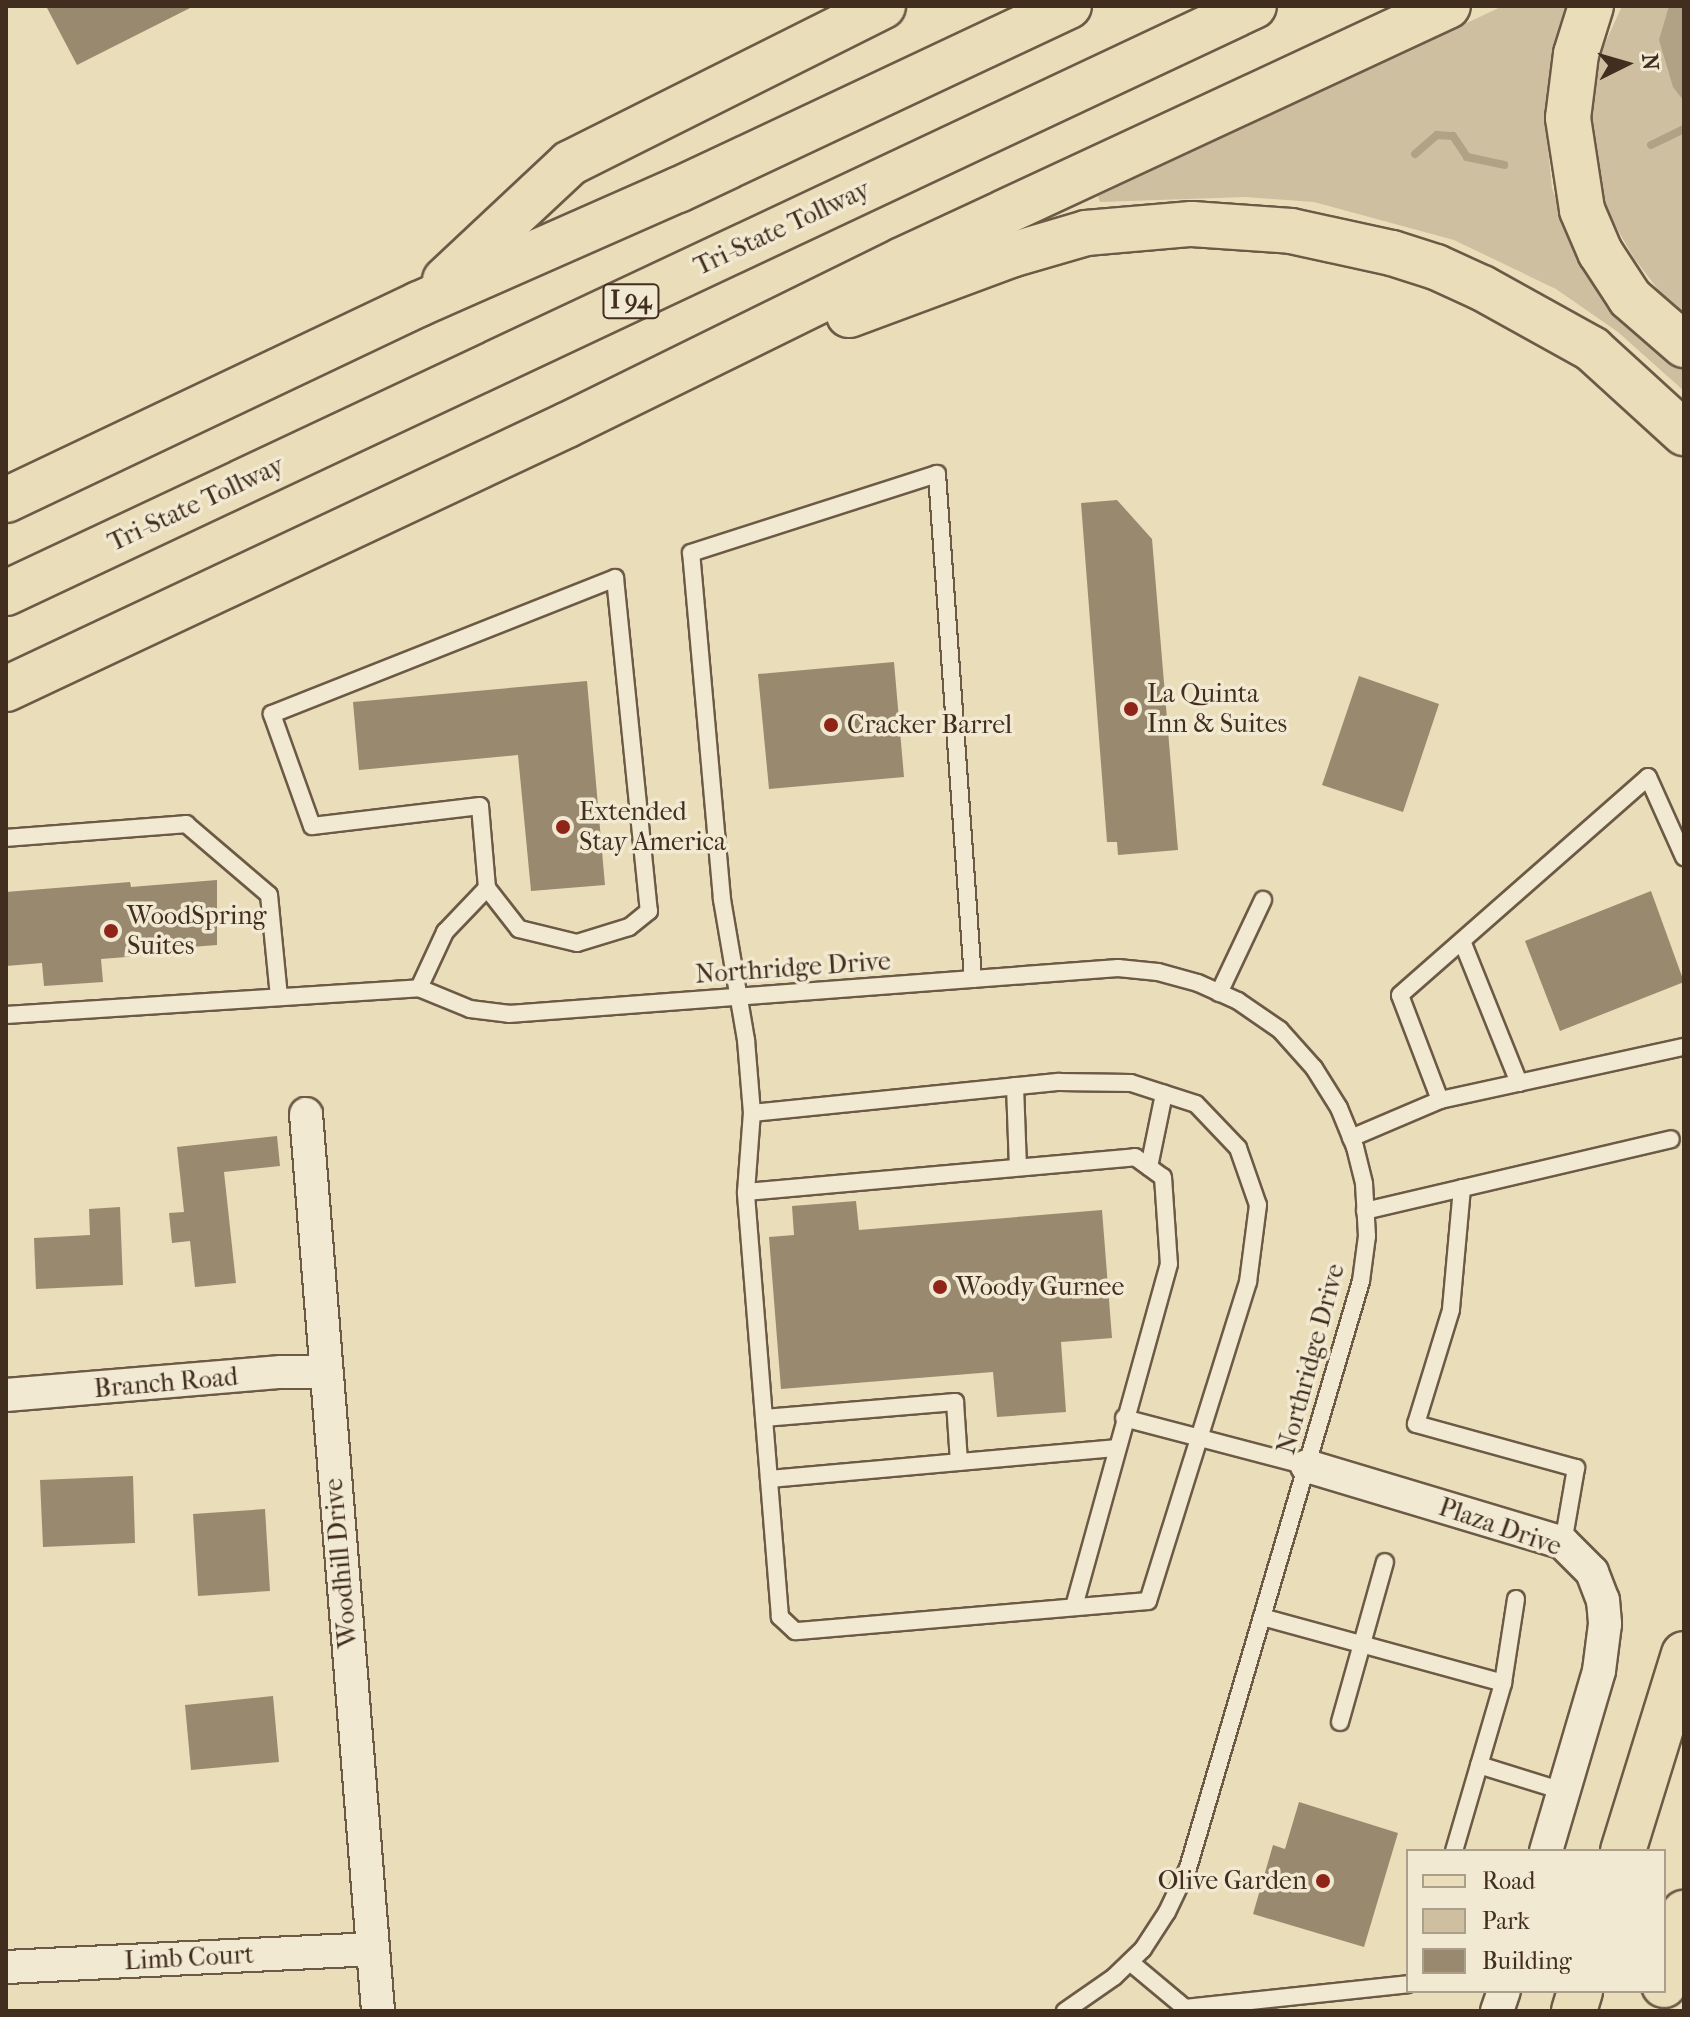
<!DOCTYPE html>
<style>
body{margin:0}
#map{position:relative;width:1690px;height:2017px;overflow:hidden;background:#eaddb9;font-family:"IM FELL French Canon",serif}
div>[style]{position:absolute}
.green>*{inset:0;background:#cdbf9f}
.water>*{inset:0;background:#b1a285}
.stream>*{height:8px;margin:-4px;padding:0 4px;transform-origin:4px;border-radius:4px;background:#b1a285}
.building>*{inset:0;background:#99896f}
.roads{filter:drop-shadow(2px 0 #6c5a46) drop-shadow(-2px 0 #6c5a46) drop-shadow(0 2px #6c5a46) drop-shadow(0 -2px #6c5a46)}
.lane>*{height:16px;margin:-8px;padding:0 8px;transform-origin:8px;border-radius:8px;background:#f1e9d2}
.street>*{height:32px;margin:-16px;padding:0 16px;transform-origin:16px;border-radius:16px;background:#f1e9d2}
.primary>*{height:44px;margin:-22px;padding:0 22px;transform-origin:22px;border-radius:22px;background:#eaddb9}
.highway>*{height:44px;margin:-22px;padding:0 22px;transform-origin:22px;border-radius:22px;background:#eaddb9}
.dots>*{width:22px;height:22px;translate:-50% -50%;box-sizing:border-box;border:4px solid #f1e9d2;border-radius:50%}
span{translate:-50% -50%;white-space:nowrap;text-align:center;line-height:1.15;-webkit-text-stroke:7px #f1e9d2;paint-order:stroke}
.shield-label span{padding:2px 6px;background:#f1e9d2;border:2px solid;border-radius:6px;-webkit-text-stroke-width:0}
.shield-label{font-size:24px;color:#422e1f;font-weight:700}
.street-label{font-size:26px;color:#422e1f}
.poi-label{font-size:26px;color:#422e1f}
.left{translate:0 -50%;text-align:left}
.right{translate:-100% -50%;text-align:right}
.frame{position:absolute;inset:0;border:8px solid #422e1f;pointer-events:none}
.legend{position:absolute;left:1406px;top:1849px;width:260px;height:144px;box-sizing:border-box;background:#f1e9d2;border:2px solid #ab9e8a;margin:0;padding:10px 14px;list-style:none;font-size:24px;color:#422e1f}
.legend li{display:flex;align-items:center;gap:16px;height:40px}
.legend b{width:40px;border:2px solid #ab9e8a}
.north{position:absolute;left:1586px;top:24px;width:80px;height:80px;-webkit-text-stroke:6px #f1e9d2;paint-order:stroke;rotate:85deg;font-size:22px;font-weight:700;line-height:32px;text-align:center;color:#422e1f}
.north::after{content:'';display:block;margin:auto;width:28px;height:36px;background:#422e1f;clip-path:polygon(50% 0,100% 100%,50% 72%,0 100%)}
</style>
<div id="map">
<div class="green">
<i style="clip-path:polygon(1503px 6px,1569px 6px,1561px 23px,1551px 70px,1546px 128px,1552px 188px,1571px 244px,1605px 295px,1649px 346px,1684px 368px,1684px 391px,1618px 332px,1556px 289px,1454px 240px,1314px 202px,1245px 197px,1100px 202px,1098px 196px)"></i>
<i style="clip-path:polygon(1622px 6px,1684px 6px,1684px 313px,1666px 300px,1634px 258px,1608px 213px,1596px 169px,1591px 120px,1601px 52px)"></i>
</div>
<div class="water">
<i style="clip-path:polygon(1669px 6px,1684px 6px,1684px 101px,1673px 87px,1659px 40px)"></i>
</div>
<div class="stream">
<i style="left:1651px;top:145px;width:37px;rotate:-26deg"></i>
<i style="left:1415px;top:154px;width:29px;rotate:-41deg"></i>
<i style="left:1437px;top:135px;width:16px;rotate:4deg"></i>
<i style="left:1453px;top:136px;width:25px;rotate:56deg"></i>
<i style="left:1467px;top:157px;width:38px;rotate:12deg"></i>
</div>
<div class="building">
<i style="clip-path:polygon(46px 6px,194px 6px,77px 65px)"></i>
<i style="clip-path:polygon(1117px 500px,1152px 539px,1178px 850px,1118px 855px,1117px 842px,1107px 842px,1081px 503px)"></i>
<i style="clip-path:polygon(894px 662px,904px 777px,769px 789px,758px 674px)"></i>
<i style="clip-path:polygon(1359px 676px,1439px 704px,1403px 812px,1322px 785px)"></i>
<i style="clip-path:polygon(587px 681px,605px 885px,531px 891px,518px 755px,359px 770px,353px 702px)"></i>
<i style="clip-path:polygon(217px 880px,217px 945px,139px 951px,139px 956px,101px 959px,103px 982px,44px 986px,42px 963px,6px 966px,6px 892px,130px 882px,131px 887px)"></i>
<i style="clip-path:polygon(1651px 891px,1684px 982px,1560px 1031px,1525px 941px)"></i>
<i style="clip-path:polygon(277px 1136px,280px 1166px,224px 1172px,236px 1283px,195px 1287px,190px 1241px,172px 1243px,169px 1213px,184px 1212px,177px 1147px)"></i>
<i style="clip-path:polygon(856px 1201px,859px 1230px,1102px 1210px,1112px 1338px,1061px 1342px,1066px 1412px,997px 1417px,993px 1372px,781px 1389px,769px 1237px,794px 1235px,792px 1206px)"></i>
<i style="clip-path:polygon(120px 1207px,123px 1285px,36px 1289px,34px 1238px,90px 1235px,89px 1209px)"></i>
<i style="clip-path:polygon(133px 1476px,135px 1543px,43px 1547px,40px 1480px)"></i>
<i style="clip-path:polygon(265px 1509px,270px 1591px,198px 1596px,193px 1514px)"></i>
<i style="clip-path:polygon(273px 1696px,279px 1762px,191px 1770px,185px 1705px)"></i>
<i style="clip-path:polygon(1299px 1802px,1398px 1833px,1364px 1947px,1253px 1914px,1273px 1845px,1285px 1849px)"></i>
</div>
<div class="roads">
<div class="lane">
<i style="left:615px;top:578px;width:335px;rotate:84.2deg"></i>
<i style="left:649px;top:911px;width:26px;rotate:141deg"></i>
<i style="left:629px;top:927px;width:54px;rotate:162.9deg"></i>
<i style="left:577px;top:943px;width:60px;rotate:-166.4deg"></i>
<i style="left:519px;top:929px;width:52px;rotate:-128deg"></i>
<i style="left:487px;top:888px;width:82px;rotate:-94.9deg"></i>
<i style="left:480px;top:806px;width:169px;rotate:173.2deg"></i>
<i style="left:312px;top:826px;width:119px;rotate:-109.7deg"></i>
<i style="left:272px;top:714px;width:369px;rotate:-21.6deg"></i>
<i style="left:6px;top:838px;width:181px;rotate:-4.4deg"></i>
<i style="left:186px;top:824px;width:109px;rotate:40.5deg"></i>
<i style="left:269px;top:895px;width:102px;rotate:84.4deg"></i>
<i style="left:1462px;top:941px;width:153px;rotate:68.1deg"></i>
<i style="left:419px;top:988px;width:62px;rotate:-65.1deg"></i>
<i style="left:445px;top:932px;width:61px;rotate:-46.3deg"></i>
<i style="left:1219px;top:993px;width:103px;rotate:-64.7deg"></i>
<i style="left:6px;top:1015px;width:414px;rotate:-3.7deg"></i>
<i style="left:419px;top:988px;width:55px;rotate:22.4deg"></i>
<i style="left:470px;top:1009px;width:39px;rotate:7deg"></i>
<i style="left:509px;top:1014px;width:611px;rotate:-4.32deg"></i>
<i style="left:1118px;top:968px;width:40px;rotate:5.7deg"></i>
<i style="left:1158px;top:972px;width:41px;rotate:15.4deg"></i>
<i style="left:1198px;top:983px;width:44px;rotate:24.2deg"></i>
<i style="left:1238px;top:1001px;width:51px;rotate:34.6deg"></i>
<i style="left:1280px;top:1030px;width:51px;rotate:48.2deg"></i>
<i style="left:1314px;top:1068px;width:47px;rotate:58deg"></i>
<i style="left:1339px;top:1108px;width:42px;rotate:67.7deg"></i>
<i style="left:1355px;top:1147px;width:38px;rotate:76deg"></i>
<i style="left:1364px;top:1184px;width:52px;rotate:86.7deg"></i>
<i style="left:1367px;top:1236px;width:45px;rotate:97.6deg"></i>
<i style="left:1361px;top:1281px;width:612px;rotate:106.42deg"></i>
<i style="left:1188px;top:1868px;width:49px;rotate:115.5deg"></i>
<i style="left:1167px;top:1912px;width:44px;rotate:123deg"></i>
<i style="left:1143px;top:1949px;width:40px;rotate:136deg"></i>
<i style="left:1114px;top:1977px;width:60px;rotate:145.2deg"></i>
<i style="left:1015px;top:1086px;width:81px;rotate:87.9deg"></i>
<i style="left:1440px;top:1100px;width:112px;rotate:-110.9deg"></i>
<i style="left:1400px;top:995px;width:330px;rotate:-41.3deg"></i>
<i style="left:1648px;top:777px;width:88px;rotate:65.8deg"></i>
<i style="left:752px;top:1113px;width:309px;rotate:-5.8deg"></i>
<i style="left:1059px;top:1082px;width:72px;rotate:0.8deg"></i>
<i style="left:1131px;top:1083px;width:68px;rotate:17.9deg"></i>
<i style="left:1196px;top:1104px;width:61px;rotate:46.3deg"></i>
<i style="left:1238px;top:1148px;width:60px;rotate:70.7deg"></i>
<i style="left:1258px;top:1205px;width:78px;rotate:97.4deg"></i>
<i style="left:1248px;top:1282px;width:334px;rotate:107.4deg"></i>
<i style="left:1148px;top:1601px;width:354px;rotate:175.1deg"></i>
<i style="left:795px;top:1631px;width:21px;rotate:-137deg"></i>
<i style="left:780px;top:1617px;width:426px;rotate:-94.6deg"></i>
<i style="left:746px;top:1192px;width:79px;rotate:-85.7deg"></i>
<i style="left:752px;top:1113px;width:73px;rotate:-94.7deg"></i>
<i style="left:746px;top:1040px;width:143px;rotate:-99.7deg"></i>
<i style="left:722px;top:899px;width:347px;rotate:-95.1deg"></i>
<i style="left:691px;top:553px;width:258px;rotate:-17.8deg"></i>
<i style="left:937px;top:474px;width:506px;rotate:85.92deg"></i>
<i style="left:1351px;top:1138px;width:97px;rotate:-23.1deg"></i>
<i style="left:1440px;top:1100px;width:250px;rotate:-12.3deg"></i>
<i style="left:1149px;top:1167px;width:75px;rotate:-78.4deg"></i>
<i style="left:1462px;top:1188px;width:122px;rotate:95.2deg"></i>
<i style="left:1451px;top:1310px;width:119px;rotate:107.1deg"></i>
<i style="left:1416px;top:1424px;width:166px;rotate:15.4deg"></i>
<i style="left:1576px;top:1468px;width:76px;rotate:99.8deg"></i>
<i style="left:746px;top:1192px;width:391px;rotate:-5.1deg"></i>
<i style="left:1135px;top:1157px;width:34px;rotate:36deg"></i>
<i style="left:1163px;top:1177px;width:87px;rotate:86.1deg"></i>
<i style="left:1169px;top:1264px;width:356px;rotate:105.5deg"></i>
<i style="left:1365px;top:1211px;width:314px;rotate:-13.2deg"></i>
<i style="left:764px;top:1418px;width:192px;rotate:-4.8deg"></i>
<i style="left:955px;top:1402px;width:60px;rotate:86.2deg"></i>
<i style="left:1124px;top:1418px;width:189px;rotate:14.7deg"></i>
<i style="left:769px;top:1479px;width:348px;rotate:-5.1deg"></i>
<i style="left:1262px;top:1617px;width:250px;rotate:15.3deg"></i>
<i style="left:1340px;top:1722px;width:166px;rotate:-74.3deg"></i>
<i style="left:1479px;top:1765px;width:88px;rotate:17.2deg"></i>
<i style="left:1454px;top:1851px;width:175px;rotate:-73.7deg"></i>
<i style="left:1503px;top:1683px;width:85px;rotate:-81.2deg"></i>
<i style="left:1130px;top:1962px;width:72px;rotate:39.9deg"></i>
<i style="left:1185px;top:2008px;width:224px;rotate:-6.1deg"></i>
</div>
<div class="street">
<i style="left:306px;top:1114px;width:900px;rotate:85.41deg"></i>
<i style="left:6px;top:1395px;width:276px;rotate:-4.8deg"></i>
<i style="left:281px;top:1372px;width:45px"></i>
<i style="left:1307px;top:1466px;width:267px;rotate:16.7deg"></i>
<i style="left:1563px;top:1543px;width:41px;rotate:45deg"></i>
<i style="left:1592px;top:1572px;width:30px;rotate:69deg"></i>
<i style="left:1603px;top:1600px;width:24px;rotate:85deg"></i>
<i style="left:1605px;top:1624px;width:47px;rotate:97.3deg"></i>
<i style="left:1599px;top:1671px;width:188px;rotate:106.4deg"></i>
<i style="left:6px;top:1967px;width:367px;rotate:-2.8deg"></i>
<i style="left:1497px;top:2011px;width:21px;rotate:-71deg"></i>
</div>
<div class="primary">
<i style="left:1623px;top:1851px;width:206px;rotate:-72.8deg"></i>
<i style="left:1664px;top:1985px;width:75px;rotate:-74.5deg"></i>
<i style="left:1574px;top:2011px;width:21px;rotate:-73deg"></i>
</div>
<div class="highway">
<i style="left:1591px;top:6px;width:50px;rotate:107.4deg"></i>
<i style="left:1576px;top:54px;width:64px;rotate:97.1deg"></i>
<i style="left:1568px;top:118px;width:93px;rotate:81.3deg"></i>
<i style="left:1582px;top:210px;width:46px;rotate:66.8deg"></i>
<i style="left:1600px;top:252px;width:55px;rotate:56.9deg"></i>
<i style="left:1630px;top:298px;width:72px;rotate:41deg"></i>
<i style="left:445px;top:280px;width:171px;rotate:-43.1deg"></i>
<i style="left:570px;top:163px;width:350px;rotate:-26.6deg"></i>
<i style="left:849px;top:315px;width:173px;rotate:-20.3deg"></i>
<i style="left:1011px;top:255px;width:78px;rotate:-16.3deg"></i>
<i style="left:1086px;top:233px;width:106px;rotate:-4.9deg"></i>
<i style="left:1192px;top:224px;width:99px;rotate:4deg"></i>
<i style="left:1291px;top:231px;width:103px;rotate:12.3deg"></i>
<i style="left:1392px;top:253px;width:46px;rotate:17.7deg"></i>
<i style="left:1436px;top:267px;width:51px;rotate:24.5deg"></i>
<i style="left:1482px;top:288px;width:126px;rotate:29deg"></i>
<i style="left:1592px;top:349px;width:125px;rotate:42.4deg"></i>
<i style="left:6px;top:500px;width:457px;rotate:-25.4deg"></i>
<i style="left:419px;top:304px;width:283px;rotate:-23.8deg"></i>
<i style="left:678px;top:190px;width:432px;rotate:-25.2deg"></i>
<i style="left:6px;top:593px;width:1379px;rotate:-25.19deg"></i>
<i style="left:6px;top:689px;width:620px;rotate:-25.2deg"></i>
<i style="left:567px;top:425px;width:373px;rotate:-26.2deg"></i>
<i style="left:902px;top:260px;width:602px;rotate:-24.95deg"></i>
</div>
</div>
<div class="dots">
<i style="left:1131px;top:709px;background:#8f2418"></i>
<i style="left:831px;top:725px;background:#8f2418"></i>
<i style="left:563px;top:827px;background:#8f2418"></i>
<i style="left:111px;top:931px;background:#8f2418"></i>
<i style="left:940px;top:1287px;background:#8f2418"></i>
<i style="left:1323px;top:1881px;background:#8f2418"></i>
</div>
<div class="shield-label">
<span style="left:631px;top:301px">I 94</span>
</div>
<div class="street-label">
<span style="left:782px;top:228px;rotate:-25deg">Tri-State Tollway</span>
<span style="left:196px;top:504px;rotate:-25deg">Tri-State Tollway</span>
<span style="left:793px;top:968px;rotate:-4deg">Northridge Drive</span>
<span style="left:1311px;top:1359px;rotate:-75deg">Northridge Drive</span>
<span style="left:166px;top:1383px;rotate:-5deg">Branch Road</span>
<span style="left:1500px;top:1527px;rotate:19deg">Plaza Drive</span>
<span style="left:341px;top:1563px;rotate:-95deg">Woodhill Drive</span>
<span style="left:189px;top:1958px;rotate:-3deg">Limb Court</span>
</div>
<div class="poi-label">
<span class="left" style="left:1147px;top:709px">La Quinta<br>Inn &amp; Suites</span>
<span class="left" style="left:847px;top:725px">Cracker Barrel</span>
<span class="left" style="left:579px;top:827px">Extended<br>Stay America</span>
<span class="left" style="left:127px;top:931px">WoodSpring<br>Suites</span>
<span class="left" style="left:956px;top:1287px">Woody Gurnee</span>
<span class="right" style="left:1307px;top:1881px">Olive Garden</span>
</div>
<div class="frame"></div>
<ul class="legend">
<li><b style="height:10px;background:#eaddb9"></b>Road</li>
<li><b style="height:22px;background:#cdbf9f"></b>Park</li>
<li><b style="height:22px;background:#99896f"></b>Building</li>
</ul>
<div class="north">N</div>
</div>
